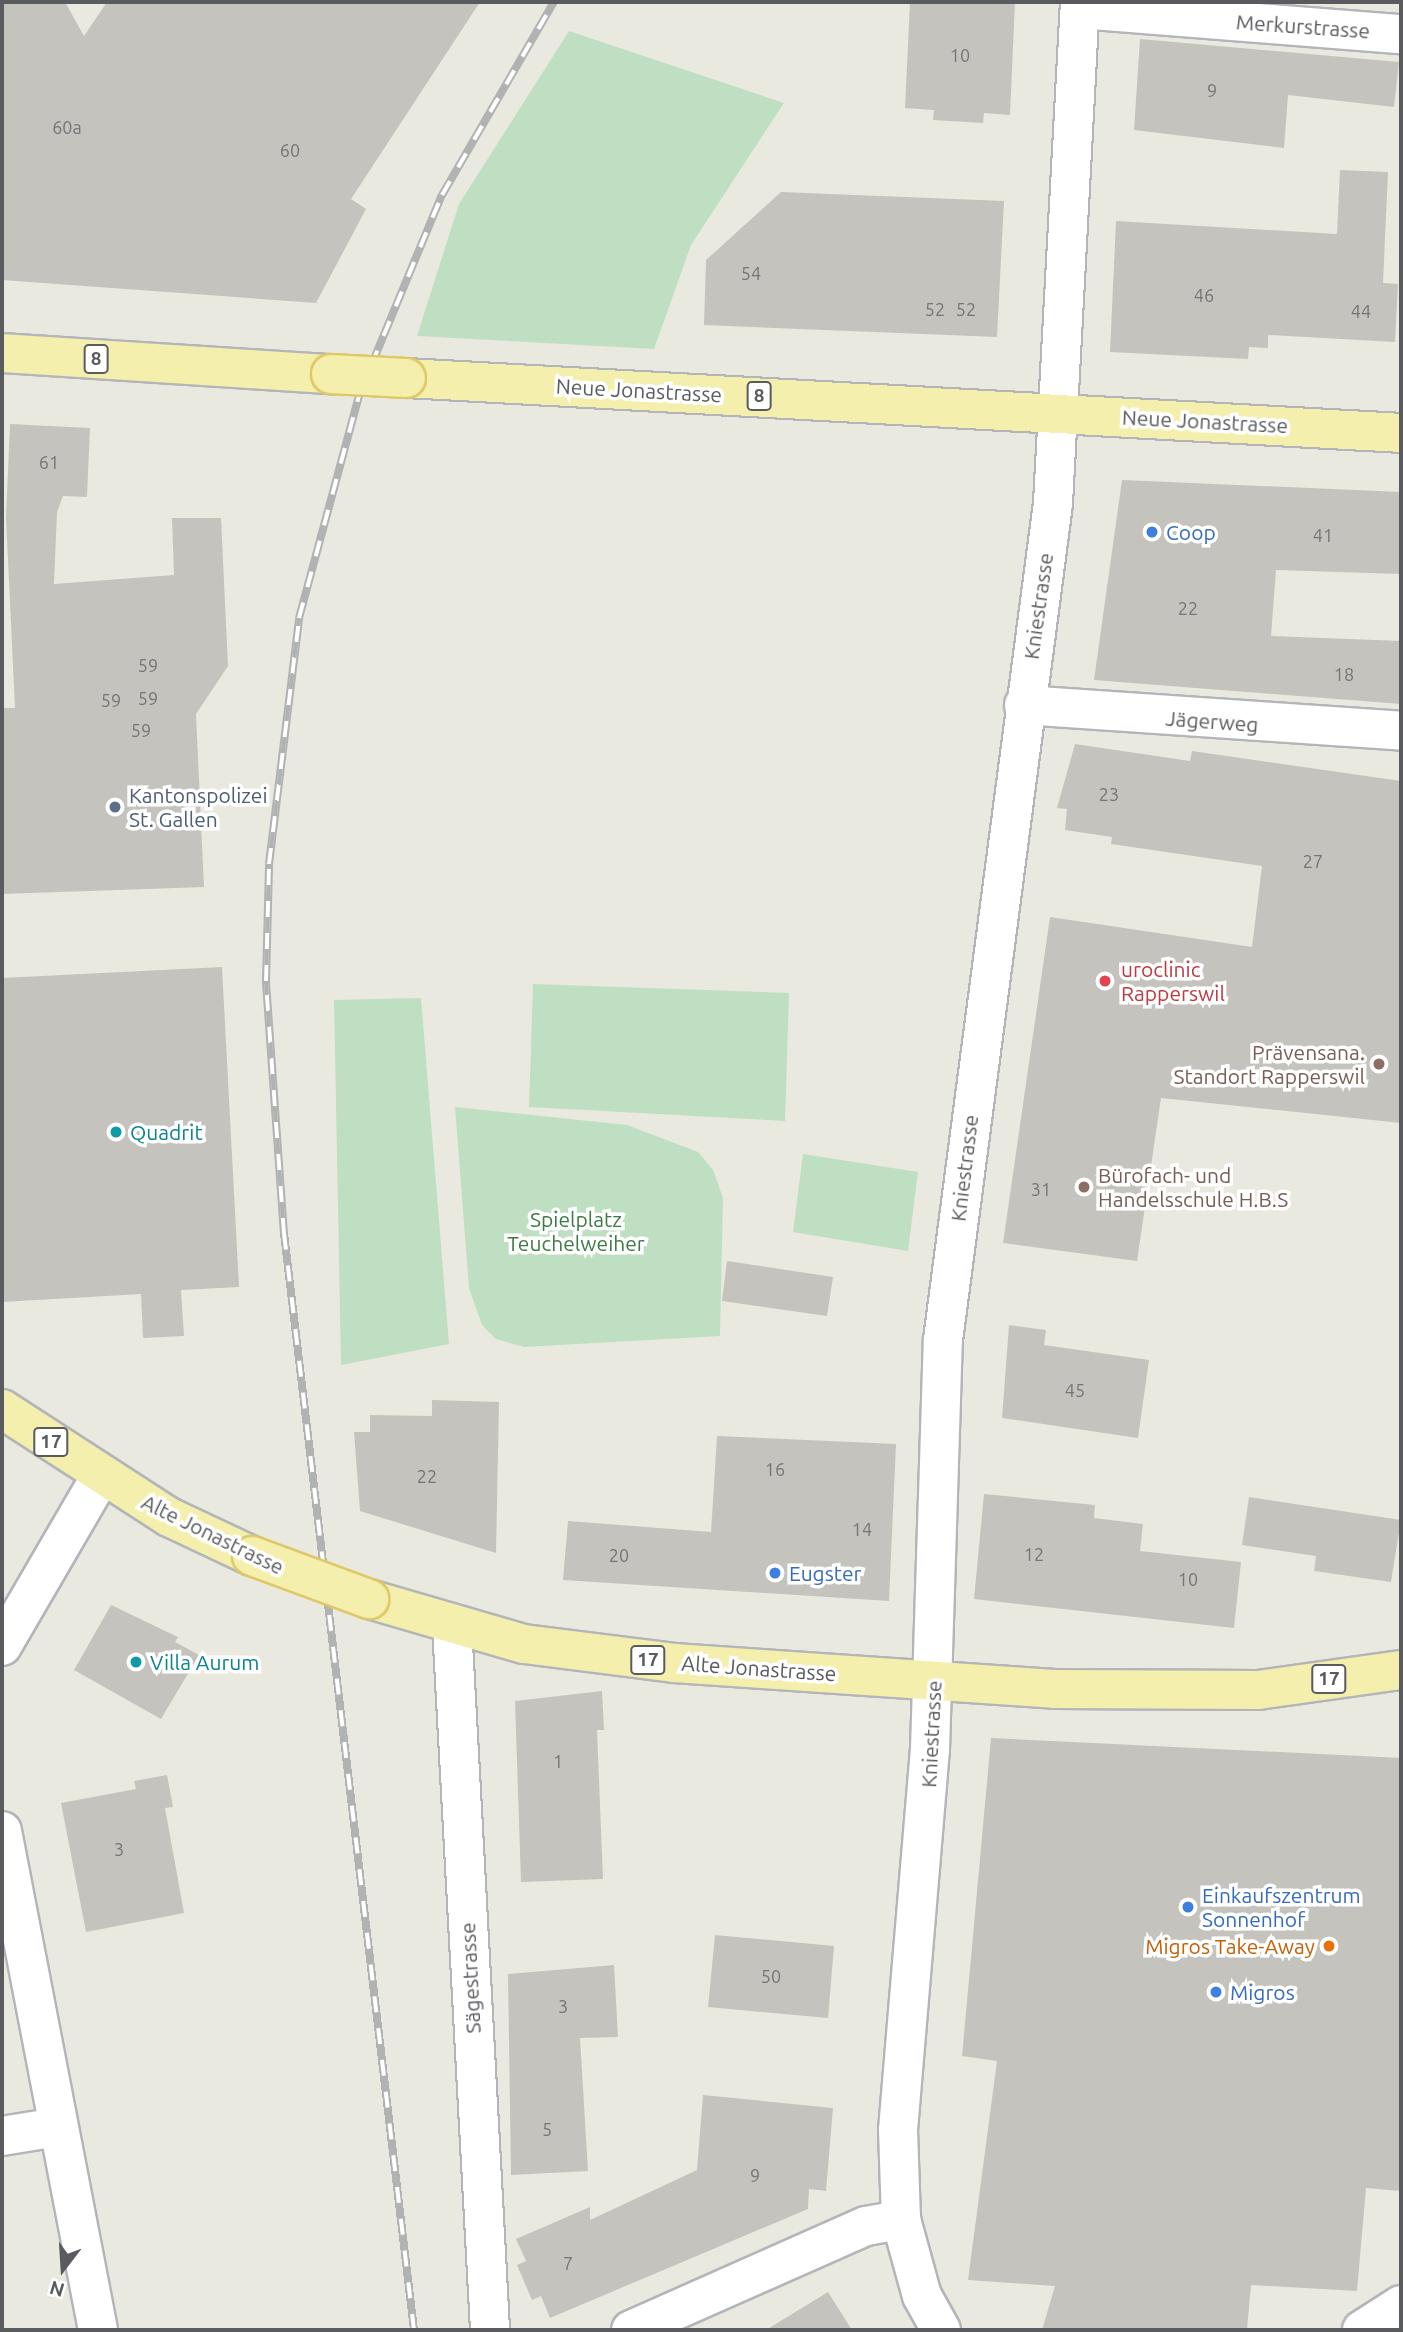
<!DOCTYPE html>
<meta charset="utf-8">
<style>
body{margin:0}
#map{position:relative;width:1403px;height:2332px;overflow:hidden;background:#eae9e0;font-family:Ubuntu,sans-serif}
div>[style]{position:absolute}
.green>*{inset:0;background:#bfdfc3}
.building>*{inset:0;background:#c5c3bd}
.roads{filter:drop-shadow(2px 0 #b3b5b9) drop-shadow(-2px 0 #b3b5b9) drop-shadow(0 2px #b3b5b9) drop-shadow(0 -2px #b3b5b9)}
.minor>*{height:38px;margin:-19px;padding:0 19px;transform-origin:19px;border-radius:19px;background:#fff}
.major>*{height:38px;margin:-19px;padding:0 19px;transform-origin:19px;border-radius:19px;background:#f4efac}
.rail>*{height:8px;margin-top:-4px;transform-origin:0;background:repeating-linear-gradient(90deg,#fff 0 16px,#b1b2b2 0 32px);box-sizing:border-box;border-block:2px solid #b1b2b2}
.bridges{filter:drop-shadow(2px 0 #dec865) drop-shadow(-2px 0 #dec865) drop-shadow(0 2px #dec865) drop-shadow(0 -2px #dec865)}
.major-bridge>*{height:38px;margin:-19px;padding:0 19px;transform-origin:19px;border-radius:19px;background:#f4efac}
.dots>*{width:19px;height:19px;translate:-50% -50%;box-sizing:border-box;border:4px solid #fff;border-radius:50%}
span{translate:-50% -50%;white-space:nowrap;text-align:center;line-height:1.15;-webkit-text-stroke:7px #fff;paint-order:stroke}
.number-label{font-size:18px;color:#747576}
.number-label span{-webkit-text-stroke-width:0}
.shield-label span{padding:2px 5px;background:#fff;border:2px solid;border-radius:5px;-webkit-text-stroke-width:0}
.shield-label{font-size:19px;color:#595b5f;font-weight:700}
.street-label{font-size:21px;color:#595b5f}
.shop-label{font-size:21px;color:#366cbe}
.left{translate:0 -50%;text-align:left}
.service-label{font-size:21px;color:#4e5e75}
.health-label{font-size:21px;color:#be3a42}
.education-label{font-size:21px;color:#785e54}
.right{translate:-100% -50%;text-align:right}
.culture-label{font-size:21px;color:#0d838f}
.park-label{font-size:21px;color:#3d7a46}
.food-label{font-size:21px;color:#c56008}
.frame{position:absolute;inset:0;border:4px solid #595b5f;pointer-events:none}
.north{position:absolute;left:28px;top:2234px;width:70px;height:70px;-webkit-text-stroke:5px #fff;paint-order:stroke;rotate:197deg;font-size:19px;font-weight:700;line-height:28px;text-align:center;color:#595b5f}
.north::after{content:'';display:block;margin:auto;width:24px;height:32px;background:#595b5f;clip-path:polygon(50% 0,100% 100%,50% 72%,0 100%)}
</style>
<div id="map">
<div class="green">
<i style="clip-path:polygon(569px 31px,784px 103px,691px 245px,654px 349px,417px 336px,459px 204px)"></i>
<i style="clip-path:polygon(533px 984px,789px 993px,785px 1121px,529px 1107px)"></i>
<i style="clip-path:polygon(421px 998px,449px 1344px,341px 1365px,334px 1000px)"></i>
<i style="clip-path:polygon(455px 1107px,627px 1125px,698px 1152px,713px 1170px,723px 1198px,720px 1336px,524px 1347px,496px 1339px,482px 1325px,469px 1288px)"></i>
<i style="clip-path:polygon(803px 1154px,918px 1172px,908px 1251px,793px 1232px)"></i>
</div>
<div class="building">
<i style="clip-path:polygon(2px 2px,65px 2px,84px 36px,107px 2px,480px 2px,351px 199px,366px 209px,316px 303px,2px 280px)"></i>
<i style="clip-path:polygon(910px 2px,1015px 2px,1010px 115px,984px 113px,983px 123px,933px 120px,934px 110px,905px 108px)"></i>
<i style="clip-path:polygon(1140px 39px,1399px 62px,1394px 107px,1288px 95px,1284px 148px,1134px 130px)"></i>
<i style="clip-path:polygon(1340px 170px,1388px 172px,1383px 283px,1398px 284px,1395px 342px,1268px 335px,1268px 348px,1249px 347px,1248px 359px,1110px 352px,1116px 221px,1337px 234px)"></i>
<i style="clip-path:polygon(781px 192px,1004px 201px,997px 337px,704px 325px,706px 260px)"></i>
<i style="clip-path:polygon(10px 424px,90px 428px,87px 497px,63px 496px,57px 512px,54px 584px,174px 575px,172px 518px,221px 518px,228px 666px,196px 714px,204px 887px,2px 894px,2px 708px,15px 708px,6px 518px)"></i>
<i style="clip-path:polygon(1122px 480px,1401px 492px,1401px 574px,1276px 570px,1271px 636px,1401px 641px,1401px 704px,1094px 680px)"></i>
<i style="clip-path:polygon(1075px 744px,1190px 761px,1192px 751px,1401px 781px,1401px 1123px,1161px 1098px,1137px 1261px,1003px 1243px,1050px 917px,1252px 947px,1262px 866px,1111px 844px,1112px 837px,1065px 830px,1067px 809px,1057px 808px)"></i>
<i style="clip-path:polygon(222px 967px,239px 1287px,181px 1290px,184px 1336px,143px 1338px,141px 1294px,2px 1302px,2px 978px)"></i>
<i style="clip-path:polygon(727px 1261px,833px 1277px,827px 1316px,722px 1301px)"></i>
<i style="clip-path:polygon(1009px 1325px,1046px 1330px,1044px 1345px,1149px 1360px,1138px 1438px,1002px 1418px)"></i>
<i style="clip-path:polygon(432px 1400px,499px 1402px,496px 1553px,360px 1511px,354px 1432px,370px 1432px,370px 1415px,432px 1416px)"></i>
<i style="clip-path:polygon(717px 1436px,896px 1444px,889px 1601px,563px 1580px,568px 1521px,711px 1532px)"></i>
<i style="clip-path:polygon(984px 1494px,1095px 1505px,1094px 1518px,1143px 1524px,1140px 1551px,1241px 1562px,1234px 1628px,974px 1599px)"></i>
<i style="clip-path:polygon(1249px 1497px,1401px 1520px,1391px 1582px,1314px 1571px,1316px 1556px,1242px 1545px)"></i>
<i style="clip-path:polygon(111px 1605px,178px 1637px,175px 1642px,199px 1655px,161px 1719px,74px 1670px)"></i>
<i style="clip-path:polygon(602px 1691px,604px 1730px,597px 1730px,603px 1879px,521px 1882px,515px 1701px)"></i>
<i style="clip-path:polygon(991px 1738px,1401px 1758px,1401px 2191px,1366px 2188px,1357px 2291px,1251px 2285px,1247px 2330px,1042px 2330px,1055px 2286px,968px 2280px,997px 2061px,962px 2056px)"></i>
<i style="clip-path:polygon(167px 1775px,173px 1807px,165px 1808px,184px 1913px,86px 1932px,61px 1803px,136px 1789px,134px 1781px)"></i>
<i style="clip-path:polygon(715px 1935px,834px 1946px,828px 2018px,708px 2007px)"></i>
<i style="clip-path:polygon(614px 1965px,618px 2037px,580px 2038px,588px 2171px,511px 2175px,508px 1974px)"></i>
<i style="clip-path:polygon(703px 2095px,833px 2108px,826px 2191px,809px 2189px,808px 2209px,550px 2318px,541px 2296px,532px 2300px,517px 2265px,526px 2261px,516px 2239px,590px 2207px,590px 2220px,697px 2170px)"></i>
<i style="clip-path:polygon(828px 2292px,852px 2330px,766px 2330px)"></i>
</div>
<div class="roads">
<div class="minor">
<i style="left:1080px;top:9px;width:322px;rotate:4.5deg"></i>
<i style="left:1024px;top:705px;width:378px;rotate:3.9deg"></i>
<i style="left:452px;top:1625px;width:706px;rotate:86.91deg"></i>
<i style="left:2px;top:1646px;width:197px;rotate:-59.8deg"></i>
<i style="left:2px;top:1831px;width:508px;rotate:79.11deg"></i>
<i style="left:2px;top:2136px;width:56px;rotate:-9.3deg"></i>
<i style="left:631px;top:2330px;width:257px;rotate:-23.9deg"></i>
<i style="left:866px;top:2226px;width:36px;rotate:-10deg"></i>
<i style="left:941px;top:2330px;width:39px;rotate:-119deg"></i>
<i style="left:922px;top:2296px;width:79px;rotate:-105.4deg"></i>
<i style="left:901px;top:2220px;width:90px;rotate:-91.9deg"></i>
<i style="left:898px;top:2130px;width:382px;rotate:-85.2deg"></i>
<i style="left:930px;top:1749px;width:409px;rotate:-88.2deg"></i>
<i style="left:943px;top:1340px;width:844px;rotate:-82.51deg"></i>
<i style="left:1053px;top:503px;width:502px;rotate:-86.92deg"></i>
<i style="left:1362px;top:2330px;width:46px;rotate:-32.7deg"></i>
</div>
<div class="major">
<i style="left:2px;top:353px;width:330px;rotate:3.7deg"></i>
<i style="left:406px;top:378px;width:997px;rotate:3.16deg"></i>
<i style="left:2px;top:1409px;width:199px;rotate:32.9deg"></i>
<i style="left:169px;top:1517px;width:92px;rotate:25.2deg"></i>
<i style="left:369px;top:1599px;width:161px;rotate:16.2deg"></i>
<i style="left:524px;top:1644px;width:151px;rotate:7.2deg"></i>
<i style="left:674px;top:1663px;width:381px;rotate:3.9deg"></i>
<i style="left:1054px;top:1689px;width:204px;rotate:0.3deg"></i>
<i style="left:1258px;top:1690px;width:144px;rotate:-8deg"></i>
</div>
</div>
<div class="rail">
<i style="left:414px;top:2330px;width:1104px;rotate:-96.76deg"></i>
<i style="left:284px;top:1234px;width:254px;rotate:-94.1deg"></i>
<i style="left:266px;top:981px;width:117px;rotate:-88.5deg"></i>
<i style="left:269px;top:864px;width:248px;rotate:-83deg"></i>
<i style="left:299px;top:618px;width:231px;rotate:-74.9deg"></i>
<i style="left:359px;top:395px;width:217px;rotate:-67.5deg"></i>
<i style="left:442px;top:195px;width:223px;rotate:-59.9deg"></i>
</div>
<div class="bridges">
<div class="major-bridge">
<i style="left:331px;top:374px;width:75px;rotate:3.1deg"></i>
<i style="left:252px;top:1556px;width:125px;rotate:20.2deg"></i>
</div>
</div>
<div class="dots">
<i style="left:1152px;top:532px;background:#3f7fe0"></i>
<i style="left:115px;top:807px;background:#5c6f8a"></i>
<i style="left:1105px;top:981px;background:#e0444e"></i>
<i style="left:1379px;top:1064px;background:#8d6e63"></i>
<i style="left:116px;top:1132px;background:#0f9aa8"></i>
<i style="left:1084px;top:1187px;background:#8d6e63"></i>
<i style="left:775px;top:1573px;background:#3f7fe0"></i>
<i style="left:136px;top:1662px;background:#0f9aa8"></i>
<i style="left:1188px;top:1907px;background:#3f7fe0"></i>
<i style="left:1329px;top:1946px;background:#e8710a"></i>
<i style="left:1216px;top:1992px;background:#3f7fe0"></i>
</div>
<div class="number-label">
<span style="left:960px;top:55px">10</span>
<span style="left:1212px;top:90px">9</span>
<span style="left:67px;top:127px">60a</span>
<span style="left:290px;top:150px">60</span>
<span style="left:751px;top:273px">54</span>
<span style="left:1204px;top:295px">46</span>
<span style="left:935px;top:309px">52</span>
<span style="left:966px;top:309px">52</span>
<span style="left:1361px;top:311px">44</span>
<span style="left:49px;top:462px">61</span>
<span style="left:1323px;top:535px">41</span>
<span style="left:1188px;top:608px">22</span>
<span style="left:148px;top:665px">59</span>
<span style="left:1344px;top:674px">18</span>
<span style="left:148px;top:698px">59</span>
<span style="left:111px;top:700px">59</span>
<span style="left:141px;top:730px">59</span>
<span style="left:1109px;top:794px">23</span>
<span style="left:1313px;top:861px">27</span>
<span style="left:1041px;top:1189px">31</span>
<span style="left:1075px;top:1390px">45</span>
<span style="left:775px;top:1469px">16</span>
<span style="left:427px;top:1476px">22</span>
<span style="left:862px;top:1529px">14</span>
<span style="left:1034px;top:1554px">12</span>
<span style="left:619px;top:1555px">20</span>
<span style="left:1188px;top:1579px">10</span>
<span style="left:558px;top:1761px">1</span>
<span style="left:119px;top:1849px">3</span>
<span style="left:771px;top:1976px">50</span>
<span style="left:563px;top:2006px">3</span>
<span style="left:547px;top:2129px">5</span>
<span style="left:755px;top:2175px">9</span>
<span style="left:568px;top:2263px">7</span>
</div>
<div class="shield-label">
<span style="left:96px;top:359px">8</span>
<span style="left:759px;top:396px">8</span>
<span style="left:51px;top:1442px">17</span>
<span style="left:648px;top:1660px">17</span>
<span style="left:1329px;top:1679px">17</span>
</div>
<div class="street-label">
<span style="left:1303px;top:26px;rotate:4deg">Merkurstrasse</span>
<span style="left:639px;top:390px;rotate:3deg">Neue Jonastrasse</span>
<span style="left:1205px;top:421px;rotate:3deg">Neue Jonastrasse</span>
<span style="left:1038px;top:606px;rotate:-82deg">Kniestrasse</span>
<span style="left:1212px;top:721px;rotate:4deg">Jägerweg</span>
<span style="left:964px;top:1168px;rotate:-83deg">Kniestrasse</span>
<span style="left:213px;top:1534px;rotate:26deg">Alte Jonastrasse</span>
<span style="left:759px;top:1668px;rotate:4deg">Alte Jonastrasse</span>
<span style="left:931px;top:1734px;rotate:-87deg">Kniestrasse</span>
<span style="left:470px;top:1978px;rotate:-93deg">Sägestrasse</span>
</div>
<div class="shop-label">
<span class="left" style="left:1166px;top:532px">Coop</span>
<span class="left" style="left:789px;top:1573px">Eugster</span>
<span class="left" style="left:1202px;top:1907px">Einkaufszentrum<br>Sonnenhof</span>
<span class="left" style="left:1230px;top:1992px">Migros</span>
</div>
<div class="service-label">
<span class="left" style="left:129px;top:807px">Kantonspolizei<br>St. Gallen</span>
</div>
<div class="health-label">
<span class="left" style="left:1121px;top:981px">uroclinic<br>Rapperswil</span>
</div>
<div class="education-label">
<span class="right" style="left:1365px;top:1064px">Prävensana.<br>Standort Rapperswil</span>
<span class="left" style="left:1098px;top:1187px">Bürofach- und<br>Handelsschule H.B.S</span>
</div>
<div class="culture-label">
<span class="left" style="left:130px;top:1132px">Quadrit</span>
<span class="left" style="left:150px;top:1662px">Villa Aurum</span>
</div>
<div class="park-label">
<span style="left:576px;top:1231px">Spielplatz<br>Teuchelweiher</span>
</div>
<div class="food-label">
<span class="right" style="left:1315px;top:1946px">Migros Take-Away</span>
</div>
<div class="frame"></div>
<div class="north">N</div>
</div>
